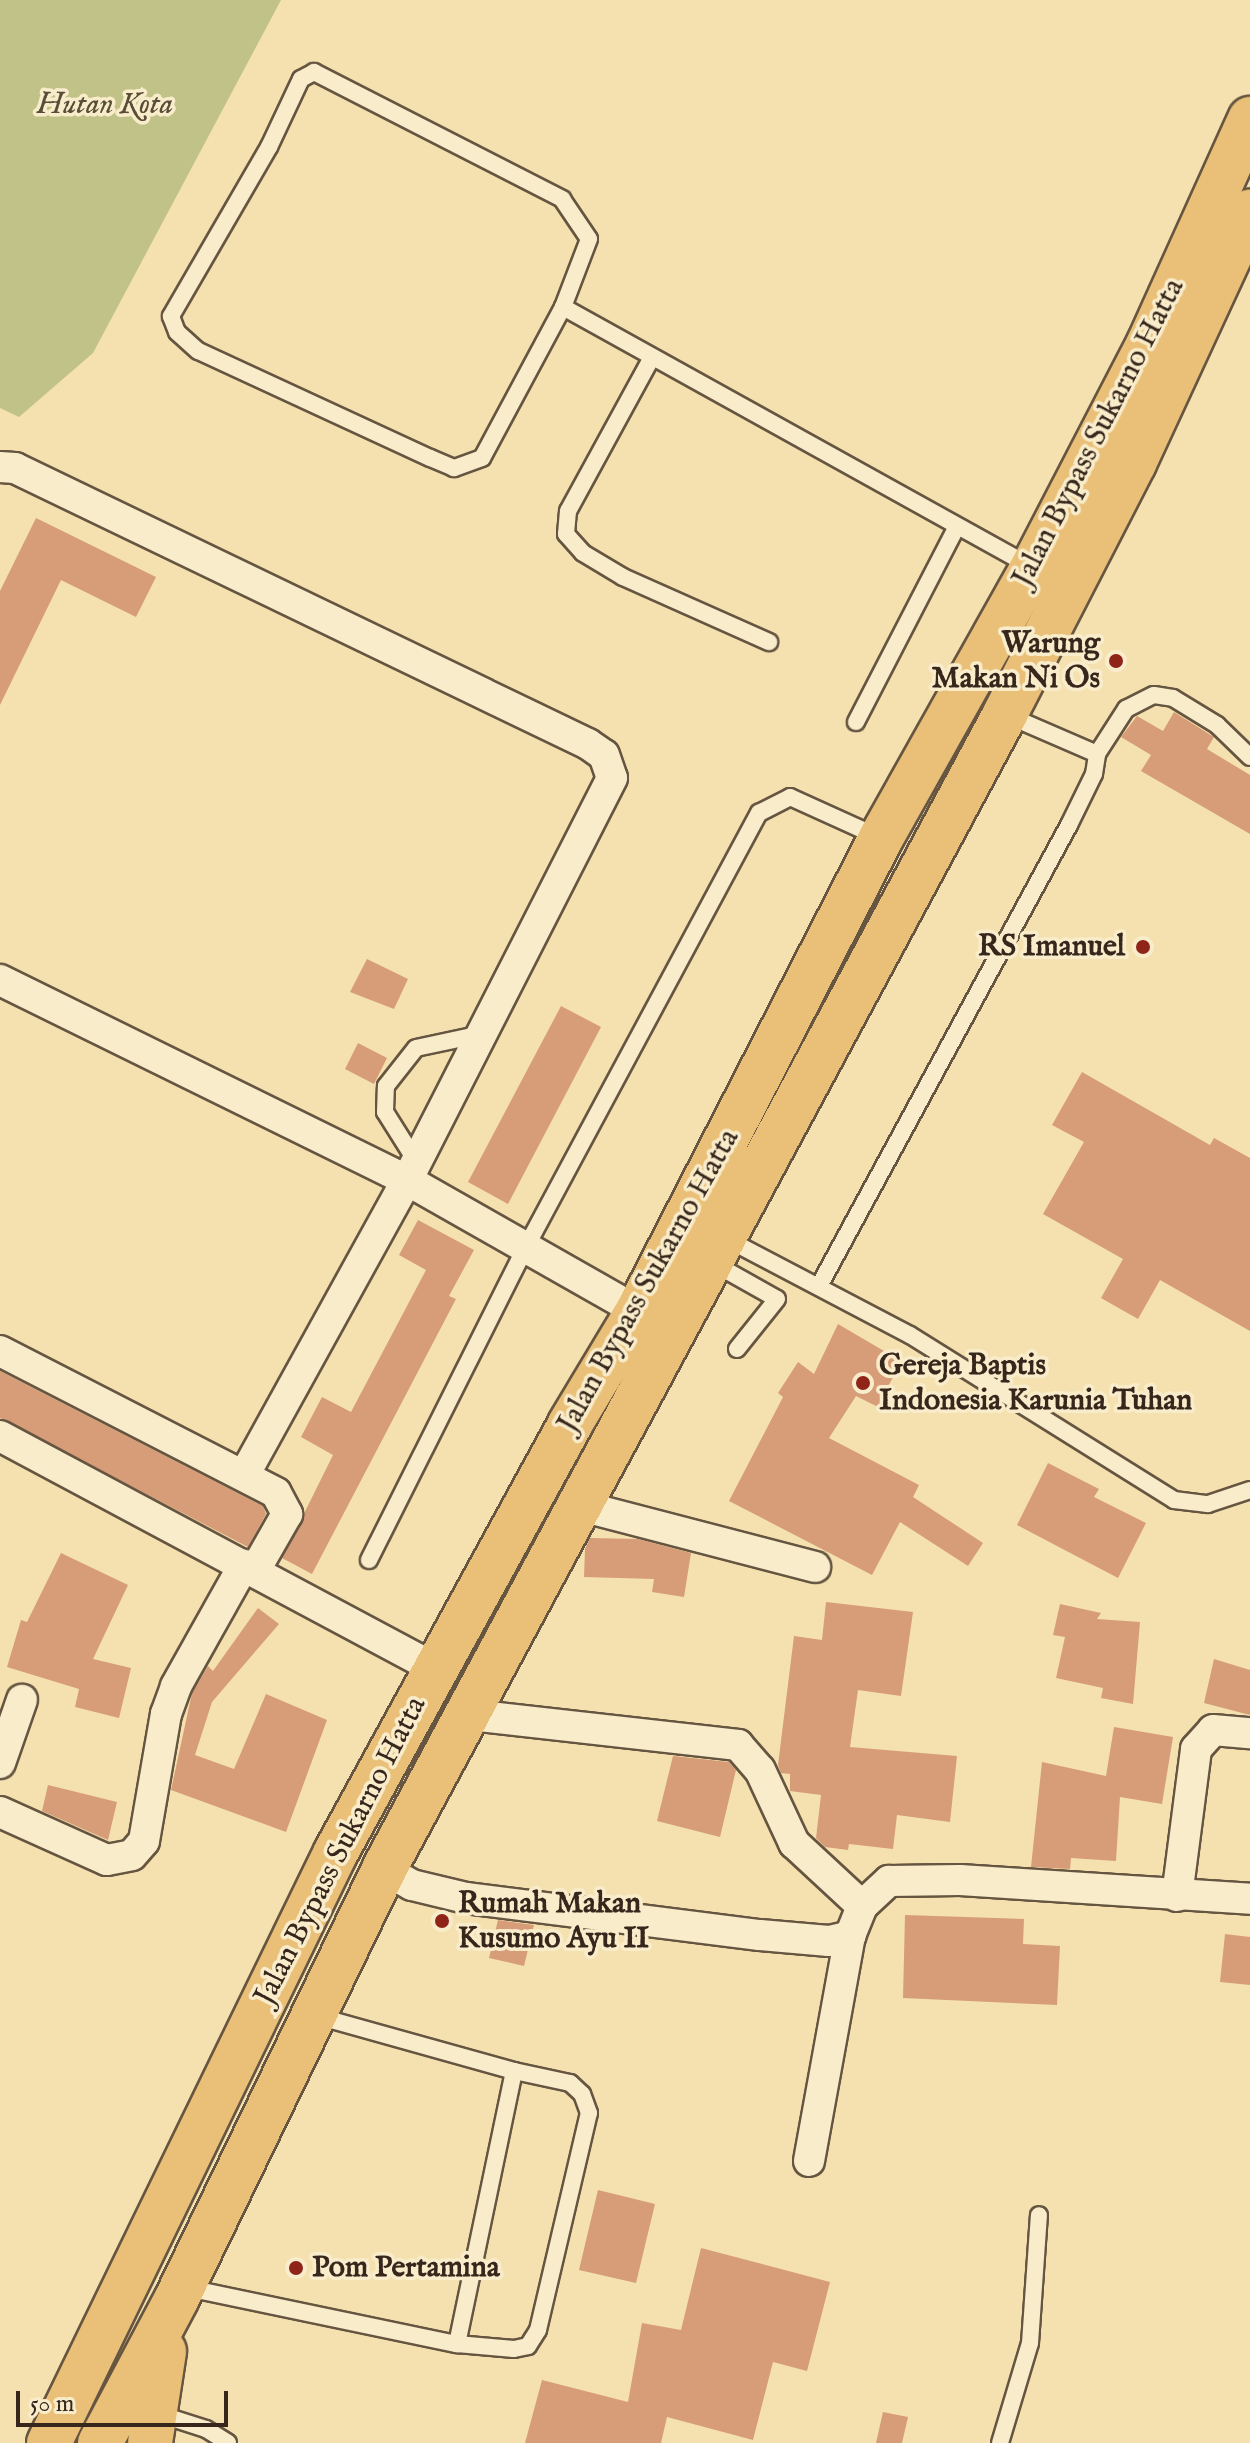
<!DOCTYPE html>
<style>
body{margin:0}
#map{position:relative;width:1250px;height:2443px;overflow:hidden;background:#f4e1af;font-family:"IM FELL English",serif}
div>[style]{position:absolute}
.green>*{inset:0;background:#c0c287}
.building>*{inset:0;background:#d79d78}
.roads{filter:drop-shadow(2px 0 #665540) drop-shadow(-2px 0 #665540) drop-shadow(0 2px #665540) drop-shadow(0 -2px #665540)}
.service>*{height:16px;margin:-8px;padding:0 8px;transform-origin:8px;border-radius:8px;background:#f8eccb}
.minor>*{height:30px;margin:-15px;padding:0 15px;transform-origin:15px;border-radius:15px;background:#f8eccb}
.trunk>*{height:44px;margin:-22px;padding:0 22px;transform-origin:22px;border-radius:22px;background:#eac078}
.dots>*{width:22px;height:22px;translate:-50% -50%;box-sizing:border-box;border:4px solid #f8eccb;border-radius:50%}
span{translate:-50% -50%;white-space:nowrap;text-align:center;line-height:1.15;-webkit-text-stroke:7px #f8eccb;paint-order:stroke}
.park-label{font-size:30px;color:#584d36;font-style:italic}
.street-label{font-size:30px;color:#36261b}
.poi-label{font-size:30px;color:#36261b;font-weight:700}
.right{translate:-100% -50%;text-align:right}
.left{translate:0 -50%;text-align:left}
.scale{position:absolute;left:16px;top:2391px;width:212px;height:36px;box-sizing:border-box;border:4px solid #36261b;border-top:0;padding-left:10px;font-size:24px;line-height:28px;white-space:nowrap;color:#36261b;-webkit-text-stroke:6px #f8eccb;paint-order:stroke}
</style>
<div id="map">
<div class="green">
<i style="clip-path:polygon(0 0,281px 0,93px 353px,19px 417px,0 408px)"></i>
</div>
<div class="building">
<i style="clip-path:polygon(36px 518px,156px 577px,136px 617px,61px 580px,0 705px,0 591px)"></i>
<i style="clip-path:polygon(1174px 712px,1214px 737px,1207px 749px,1250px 775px,1250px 834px,1141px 771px,1151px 755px,1121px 737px,1137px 716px,1163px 731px)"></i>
<i style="clip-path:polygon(367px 959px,408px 979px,394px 1009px,350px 992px)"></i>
<i style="clip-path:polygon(561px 1006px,601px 1027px,508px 1204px,468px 1182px)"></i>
<i style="clip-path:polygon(358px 1043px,387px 1058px,374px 1084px,345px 1069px)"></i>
<i style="clip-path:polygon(1082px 1072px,1210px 1145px,1214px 1138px,1250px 1158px,1250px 1331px,1160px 1280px,1138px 1319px,1101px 1298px,1123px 1259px,1043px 1214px,1084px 1142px,1052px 1125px)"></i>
<i style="clip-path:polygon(418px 1220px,474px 1250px,449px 1296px,456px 1299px,312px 1574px,282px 1558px,333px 1455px,301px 1437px,322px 1397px,351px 1412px,426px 1270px,399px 1255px)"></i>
<i style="clip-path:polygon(838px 1324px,901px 1361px,878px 1407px,856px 1396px,829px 1438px,919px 1485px,913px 1497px,983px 1543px,968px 1566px,900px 1522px,872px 1575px,729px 1501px,783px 1397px,778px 1393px,798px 1362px,814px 1374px)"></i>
<i style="clip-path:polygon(0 1371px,263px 1506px,266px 1514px,248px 1547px,0 1418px)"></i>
<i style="clip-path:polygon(1048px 1463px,1099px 1489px,1094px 1497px,1146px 1523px,1118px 1578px,1017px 1525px)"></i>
<i style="clip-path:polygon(590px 1538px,638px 1539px,691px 1553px,684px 1597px,652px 1592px,654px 1579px,584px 1577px,585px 1549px)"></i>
<i style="clip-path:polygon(61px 1553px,128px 1585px,93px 1659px,131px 1668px,119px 1718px,75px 1707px,79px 1689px,7px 1667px,21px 1620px,27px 1622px)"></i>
<i style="clip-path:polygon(826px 1602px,913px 1612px,901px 1696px,858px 1690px,850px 1747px,957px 1756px,950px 1822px,897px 1815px,893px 1849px,849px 1844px,848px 1850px,825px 1847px,816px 1838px,821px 1795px,790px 1791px,790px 1774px,781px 1773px,778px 1765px,794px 1636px,822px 1640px)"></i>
<i style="clip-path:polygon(1060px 1604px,1101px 1613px,1097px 1619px,1140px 1622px,1133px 1704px,1101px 1698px,1103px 1688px,1056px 1678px,1065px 1637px,1053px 1635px)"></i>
<i style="clip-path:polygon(258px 1608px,279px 1624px,212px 1702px,195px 1755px,234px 1769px,266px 1694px,327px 1720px,286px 1832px,171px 1790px,192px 1693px,208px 1666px,213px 1671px)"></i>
<i style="clip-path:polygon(1214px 1659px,1250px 1670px,1250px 1715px,1204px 1703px)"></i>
<i style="clip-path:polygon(1114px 1727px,1173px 1737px,1162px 1804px,1120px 1797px,1116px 1861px,1071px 1858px,1070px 1869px,1031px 1867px,1042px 1762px,1106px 1776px)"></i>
<i style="clip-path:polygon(673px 1756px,729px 1762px,736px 1770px,720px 1837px,657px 1821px)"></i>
<i style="clip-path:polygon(48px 1785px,117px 1802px,108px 1840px,42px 1811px)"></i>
<i style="clip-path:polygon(905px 1915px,1024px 1919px,1023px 1944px,1060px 1946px,1057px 2005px,903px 1998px)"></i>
<i style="clip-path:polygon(498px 1920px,534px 1925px,524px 1966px,489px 1958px)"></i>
<i style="clip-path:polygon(1225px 1934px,1250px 1937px,1250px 1985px,1220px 1982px)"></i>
<i style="clip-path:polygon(598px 2190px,655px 2204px,636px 2283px,579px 2270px)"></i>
<i style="clip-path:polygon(701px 2248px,830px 2282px,807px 2371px,773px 2362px,753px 2440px,667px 2417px,661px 2443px,525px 2443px,542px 2380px,628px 2402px,642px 2323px,681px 2330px)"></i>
<i style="clip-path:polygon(883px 2412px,908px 2417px,902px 2443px,876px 2443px)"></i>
</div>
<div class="roads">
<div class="service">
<i style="left:314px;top:72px;width:279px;rotate:27.1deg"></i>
<i style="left:562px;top:199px;width:48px;rotate:56deg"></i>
<i style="left:589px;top:239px;width:73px;rotate:110.9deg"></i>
<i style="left:563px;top:307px;width:171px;rotate:118.2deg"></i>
<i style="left:482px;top:458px;width:30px;rotate:160deg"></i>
<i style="left:454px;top:468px;width:26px;rotate:-157deg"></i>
<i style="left:430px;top:458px;width:255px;rotate:-155.2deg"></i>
<i style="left:198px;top:351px;width:28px;rotate:-138deg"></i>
<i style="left:177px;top:332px;width:17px;rotate:-111deg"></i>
<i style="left:171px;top:316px;width:195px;rotate:-59.9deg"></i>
<i style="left:269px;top:147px;width:75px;rotate:-64.8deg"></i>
<i style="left:301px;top:79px;width:15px;rotate:-28deg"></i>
<i style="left:563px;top:307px;width:534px;rotate:29.01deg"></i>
<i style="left:651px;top:359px;width:173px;rotate:118.6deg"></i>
<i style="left:568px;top:511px;width:23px;rotate:95deg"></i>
<i style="left:566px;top:534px;width:25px;rotate:48deg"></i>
<i style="left:583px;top:553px;width:47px;rotate:31deg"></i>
<i style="left:623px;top:577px;width:160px;rotate:24deg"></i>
<i style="left:1007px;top:715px;width:98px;rotate:23.4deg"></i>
<i style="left:856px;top:722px;width:218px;rotate:-62.7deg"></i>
<i style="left:414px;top:1158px;width:54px;rotate:-122.2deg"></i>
<i style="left:385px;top:1112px;width:26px;rotate:-88deg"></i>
<i style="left:386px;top:1086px;width:48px;rotate:-51.7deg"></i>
<i style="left:416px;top:1048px;width:62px;rotate:-12deg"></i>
<i style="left:725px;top:1238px;width:209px;rotate:27.7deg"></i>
<i style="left:910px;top:1335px;width:311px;rotate:32deg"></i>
<i style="left:1174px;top:1500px;width:34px;rotate:7deg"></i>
<i style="left:1208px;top:1504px;width:44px;rotate:-18.4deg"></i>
<i style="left:713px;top:1263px;width:73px;rotate:29.4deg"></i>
<i style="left:777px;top:1299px;width:64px;rotate:128.7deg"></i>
<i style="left:819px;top:1286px;width:524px;rotate:-61.53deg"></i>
<i style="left:1069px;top:825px;width:57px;rotate:-63.9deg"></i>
<i style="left:1094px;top:774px;width:20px;rotate:-81deg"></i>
<i style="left:1097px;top:754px;width:54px;rotate:-57.2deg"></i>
<i style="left:1126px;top:709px;width:31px;rotate:-27deg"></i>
<i style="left:1154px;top:695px;width:19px;rotate:9deg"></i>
<i style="left:1173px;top:698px;width:52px;rotate:31.5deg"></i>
<i style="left:1217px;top:725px;width:46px;rotate:44.1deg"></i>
<i style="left:369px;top:1560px;width:348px;rotate:-63.4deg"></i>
<i style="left:525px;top:1249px;width:495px;rotate:-61.8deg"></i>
<i style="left:759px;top:813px;width:35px;rotate:-27deg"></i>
<i style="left:790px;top:797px;width:97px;rotate:24.4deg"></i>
<i style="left:183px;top:2287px;width:280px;rotate:11.8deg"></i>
<i style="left:457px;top:2344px;width:279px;rotate:-78.2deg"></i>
<i style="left:514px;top:2071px;width:205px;rotate:-164.4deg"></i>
<i style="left:457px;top:2344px;width:57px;rotate:5deg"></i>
<i style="left:514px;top:2349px;width:14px;rotate:-12deg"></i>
<i style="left:528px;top:2346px;width:19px;rotate:-58deg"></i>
<i style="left:538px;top:2330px;width:223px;rotate:-76.8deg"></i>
<i style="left:589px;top:2113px;width:20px;rotate:-110deg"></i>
<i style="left:582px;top:2094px;width:16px;rotate:-137deg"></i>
<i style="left:570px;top:2083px;width:57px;rotate:-167.9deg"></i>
<i style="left:156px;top:2413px;width:52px;rotate:17.7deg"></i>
<i style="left:206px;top:2429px;width:26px;rotate:32deg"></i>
<i style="left:1000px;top:2443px;width:104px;rotate:-73.3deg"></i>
<i style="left:1030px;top:2343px;width:128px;rotate:-86deg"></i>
</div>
<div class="minor">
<i style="left:0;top:467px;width:15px;rotate:4deg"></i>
<i style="left:15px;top:468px;width:636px;rotate:25.72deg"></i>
<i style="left:588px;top:744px;width:19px;rotate:35deg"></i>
<i style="left:604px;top:755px;width:24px;rotate:71deg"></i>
<i style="left:612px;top:778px;width:451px;rotate:117deg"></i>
<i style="left:407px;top:1180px;width:337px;rotate:118.9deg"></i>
<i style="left:0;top:980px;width:453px;rotate:26.2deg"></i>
<i style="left:407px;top:1180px;width:283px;rotate:29.6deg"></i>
<i style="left:0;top:1351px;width:310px;rotate:27.2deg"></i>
<i style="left:276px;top:1493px;width:24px;rotate:62deg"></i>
<i style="left:287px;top:1514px;width:64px;rotate:119.7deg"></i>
<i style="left:0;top:1436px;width:494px;rotate:28.1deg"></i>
<i style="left:581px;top:1506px;width:242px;rotate:14.6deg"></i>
<i style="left:471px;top:1715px;width:269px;rotate:6.4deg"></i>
<i style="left:738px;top:1745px;width:33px;rotate:49deg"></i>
<i style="left:760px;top:1770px;width:81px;rotate:65deg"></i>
<i style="left:794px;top:1843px;width:93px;rotate:42.8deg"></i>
<i style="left:0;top:1763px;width:67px;rotate:-70.8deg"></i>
<i style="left:0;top:1812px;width:117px;rotate:24.2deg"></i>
<i style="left:107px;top:1860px;width:25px;rotate:-11deg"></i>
<i style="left:132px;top:1855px;width:18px;rotate:-49deg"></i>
<i style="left:144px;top:1841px;width:129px;rotate:-80.2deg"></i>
<i style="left:166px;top:1714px;width:30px;rotate:-70deg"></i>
<i style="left:176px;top:1686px;width:139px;rotate:-60.7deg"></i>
<i style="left:384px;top:1869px;width:32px;rotate:30deg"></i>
<i style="left:412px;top:1885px;width:56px;rotate:13.5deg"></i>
<i style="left:466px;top:1898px;width:296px;rotate:7.2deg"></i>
<i style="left:760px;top:1935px;width:69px;rotate:5deg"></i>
<i style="left:829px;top:1941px;width:22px;rotate:-13deg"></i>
<i style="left:1177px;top:1896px;width:148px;rotate:-82.6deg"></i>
<i style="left:1196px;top:1749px;width:25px;rotate:-48deg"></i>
<i style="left:1213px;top:1730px;width:37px;rotate:5deg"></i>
<i style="left:809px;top:2161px;width:229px;rotate:-79.7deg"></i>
<i style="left:850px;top:1936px;width:32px;rotate:-68deg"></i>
<i style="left:862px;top:1906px;width:37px;rotate:-43deg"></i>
<i style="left:889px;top:1881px;width:71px;rotate:-0.8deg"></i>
<i style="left:960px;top:1880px;width:291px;rotate:3.7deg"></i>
</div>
<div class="trunk">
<i style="left:49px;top:2443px;width:657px;rotate:-64.1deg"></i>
<i style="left:336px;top:1852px;width:488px;rotate:-61.3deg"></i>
<i style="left:570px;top:1424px;width:132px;rotate:-59deg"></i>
<i style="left:638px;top:1311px;width:532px;rotate:-62.81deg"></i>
<i style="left:881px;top:838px;width:311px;rotate:-60.7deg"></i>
<i style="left:1033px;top:567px;width:252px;rotate:-62.6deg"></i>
<i style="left:1149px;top:343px;width:246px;rotate:-65.7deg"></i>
<i style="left:100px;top:2443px;width:164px;rotate:-62deg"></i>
<i style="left:177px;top:2298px;width:476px;rotate:-64.2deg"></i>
<i style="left:384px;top:1869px;width:1311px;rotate:-61.73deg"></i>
<i style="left:1005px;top:714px;width:282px;rotate:-62.8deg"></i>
<i style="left:1134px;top:463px;width:277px;rotate:-65.2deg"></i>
<i style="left:150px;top:2443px;width:93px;rotate:-81.3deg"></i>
</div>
</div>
<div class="dots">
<i style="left:1116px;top:661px;background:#8f2418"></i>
<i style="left:1143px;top:947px;background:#8f2418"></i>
<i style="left:863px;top:1383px;background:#8f2418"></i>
<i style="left:442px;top:1921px;background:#8f2418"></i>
<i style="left:296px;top:2268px;background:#8f2418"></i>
</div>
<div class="park-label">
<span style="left:105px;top:105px">Hutan Kota</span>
</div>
<div class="street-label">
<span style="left:1099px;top:433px;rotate:-63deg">Jalan Bypass Sukarno Hatta</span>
<span style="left:649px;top:1281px;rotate:-61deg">Jalan Bypass Sukarno Hatta</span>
<span style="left:341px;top:1851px;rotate:-63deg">Jalan Bypass Sukarno Hatta</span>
</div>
<div class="poi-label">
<span class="right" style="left:1100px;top:661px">Warung<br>Makan Ni Os</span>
<span class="right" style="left:1125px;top:947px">RS Imanuel</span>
<span class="left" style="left:879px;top:1383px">Gereja Baptis<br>Indonesia Karunia Tuhan</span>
<span class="left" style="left:458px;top:1921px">Rumah Makan<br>Kusumo Ayu II</span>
<span class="left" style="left:312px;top:2268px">Pom Pertamina</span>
</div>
<div class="scale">50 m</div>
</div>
